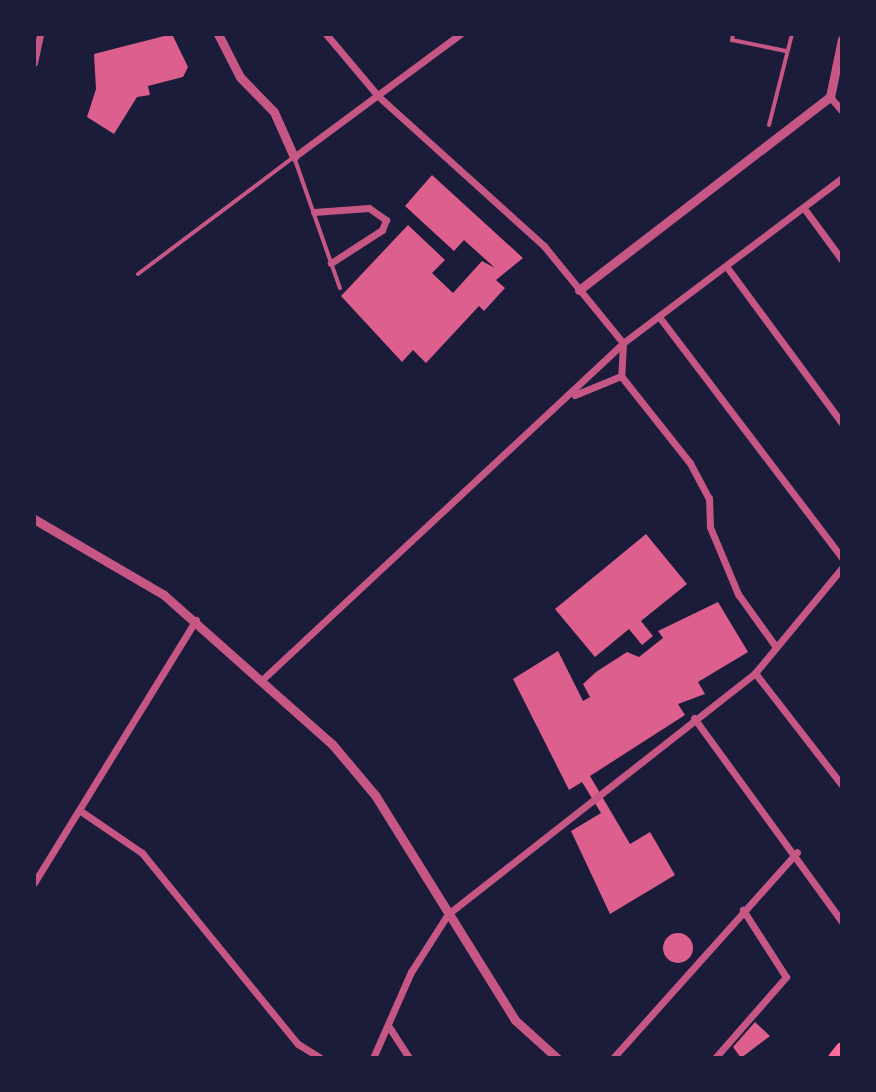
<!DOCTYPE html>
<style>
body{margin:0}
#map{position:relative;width:876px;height:1092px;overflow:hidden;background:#1b1b3a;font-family:"Exo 2",sans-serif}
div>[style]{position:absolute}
.building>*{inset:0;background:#dd5f8e}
.round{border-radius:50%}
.service>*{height:4px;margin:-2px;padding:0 2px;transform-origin:2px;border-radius:2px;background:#c65784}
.minor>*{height:7px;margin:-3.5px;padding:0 3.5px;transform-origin:3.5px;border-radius:3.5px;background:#c65784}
.tertiary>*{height:9px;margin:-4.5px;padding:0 4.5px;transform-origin:4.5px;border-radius:4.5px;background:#c65784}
.trunk>*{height:12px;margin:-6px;padding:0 6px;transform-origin:6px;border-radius:6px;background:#ff6b9d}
span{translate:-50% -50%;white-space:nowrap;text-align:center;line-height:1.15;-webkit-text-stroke:7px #1b1b3a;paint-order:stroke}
.frame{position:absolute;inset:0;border:36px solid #1b1b3a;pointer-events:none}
</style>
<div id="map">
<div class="building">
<i style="clip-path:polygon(172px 34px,188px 67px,183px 77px,148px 86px,150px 95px,137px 97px,114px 134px,87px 117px,96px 89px,94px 54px)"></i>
<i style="clip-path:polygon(432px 175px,523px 258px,496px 280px,505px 288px,484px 311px,479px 306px,426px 363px,413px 350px,402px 362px,341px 296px,408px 225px,445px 260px,432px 273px,453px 293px,482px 261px,495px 268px,464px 240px,454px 251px,405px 206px)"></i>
<i style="clip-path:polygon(646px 534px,687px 584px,641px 621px,653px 636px,642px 645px,629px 629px,595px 657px,555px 609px)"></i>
<i style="clip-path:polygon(718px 602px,748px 652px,698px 682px,705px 694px,678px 704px,685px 715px,590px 776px,630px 844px,650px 832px,675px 875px,610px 914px,571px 831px,601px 813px,582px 782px,569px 790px,513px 679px,558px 651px,583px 701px,590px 697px,583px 684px,596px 672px,627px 652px,639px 657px,663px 638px,658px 631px)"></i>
<i class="round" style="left:663px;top:933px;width:30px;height:30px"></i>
<i style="clip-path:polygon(755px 1022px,770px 1036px,741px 1058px,733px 1047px)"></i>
</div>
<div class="service">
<i style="left:733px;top:34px;width:6px;rotate:99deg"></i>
<i style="left:732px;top:40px;width:55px;rotate:11.5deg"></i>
<i style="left:769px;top:125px;width:94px;rotate:-75.8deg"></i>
<i style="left:138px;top:274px;width:195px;rotate:-36.9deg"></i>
<i style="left:294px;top:157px;width:139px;rotate:70.7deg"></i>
</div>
<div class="minor">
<i style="left:326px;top:34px;width:81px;rotate:50deg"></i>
<i style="left:378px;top:96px;width:224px;rotate:42.1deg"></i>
<i style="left:544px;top:246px;width:125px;rotate:50.8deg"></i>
<i style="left:623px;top:343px;width:33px;rotate:93deg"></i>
<i style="left:621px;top:376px;width:50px;rotate:157.6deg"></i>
<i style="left:34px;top:63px;width:30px;rotate:-78deg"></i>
<i style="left:830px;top:97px;width:18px;rotate:49deg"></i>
<i style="left:294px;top:157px;width:207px;rotate:-36.5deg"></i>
<i style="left:806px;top:211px;width:61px;rotate:53.7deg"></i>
<i style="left:314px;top:212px;width:55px;rotate:-4.2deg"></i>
<i style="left:369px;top:208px;width:21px;rotate:35deg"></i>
<i style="left:386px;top:220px;width:11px;rotate:112deg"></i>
<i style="left:382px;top:230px;width:61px;rotate:147.1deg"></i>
<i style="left:729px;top:270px;width:190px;rotate:53.6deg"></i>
<i style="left:660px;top:318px;width:301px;rotate:52.8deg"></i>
<i style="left:621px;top:376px;width:111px;rotate:51.6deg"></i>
<i style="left:690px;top:463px;width:40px;rotate:62deg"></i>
<i style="left:709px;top:498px;width:29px;rotate:88deg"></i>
<i style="left:710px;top:527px;width:73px;rotate:67.3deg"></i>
<i style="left:738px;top:594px;width:65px;rotate:54.4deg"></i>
<i style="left:755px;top:673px;width:142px;rotate:52.2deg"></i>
<i style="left:264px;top:678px;width:491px;rotate:-43deg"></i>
<i style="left:623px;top:343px;width:274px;rotate:-37deg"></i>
<i style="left:694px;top:718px;width:252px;rotate:54deg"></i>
<i style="left:82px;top:812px;width:73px;rotate:34.3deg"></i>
<i style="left:142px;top:853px;width:247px;rotate:50.8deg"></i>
<i style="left:298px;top:1044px;width:26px;rotate:32deg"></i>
<i style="left:34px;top:883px;width:309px;rotate:-58.4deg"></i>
<i style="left:389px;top:1027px;width:37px;rotate:57deg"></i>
<i style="left:373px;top:1058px;width:94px;rotate:-66.2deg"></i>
<i style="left:411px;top:972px;width:69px;rotate:-57.5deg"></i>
<i style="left:448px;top:914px;width:390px;rotate:-38.1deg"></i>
<i style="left:755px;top:673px;width:136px;rotate:-50.4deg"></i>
<i style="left:613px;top:1058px;width:276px;rotate:-48.2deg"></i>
<i style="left:715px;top:1058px;width:108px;rotate:-48.8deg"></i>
<i style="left:786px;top:977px;width:80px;rotate:-122.7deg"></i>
</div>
<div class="tertiary">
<i style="left:218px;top:34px;width:48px;rotate:62.9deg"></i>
<i style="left:240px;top:77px;width:49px;rotate:45.8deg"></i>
<i style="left:274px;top:112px;width:49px;rotate:66deg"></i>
<i style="left:579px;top:290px;width:317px;rotate:-37.6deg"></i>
<i style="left:830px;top:97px;width:59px;rotate:-78.3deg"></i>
<i style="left:34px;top:519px;width:151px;rotate:30.3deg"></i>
<i style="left:164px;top:595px;width:225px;rotate:41.6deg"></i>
<i style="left:332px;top:744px;width:67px;rotate:49.9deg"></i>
<i style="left:375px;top:795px;width:265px;rotate:58.1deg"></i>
<i style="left:515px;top:1020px;width:57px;rotate:42.1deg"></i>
</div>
<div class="trunk">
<i style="left:834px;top:1058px;width:13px;rotate:-51deg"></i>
</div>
<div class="frame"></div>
</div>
